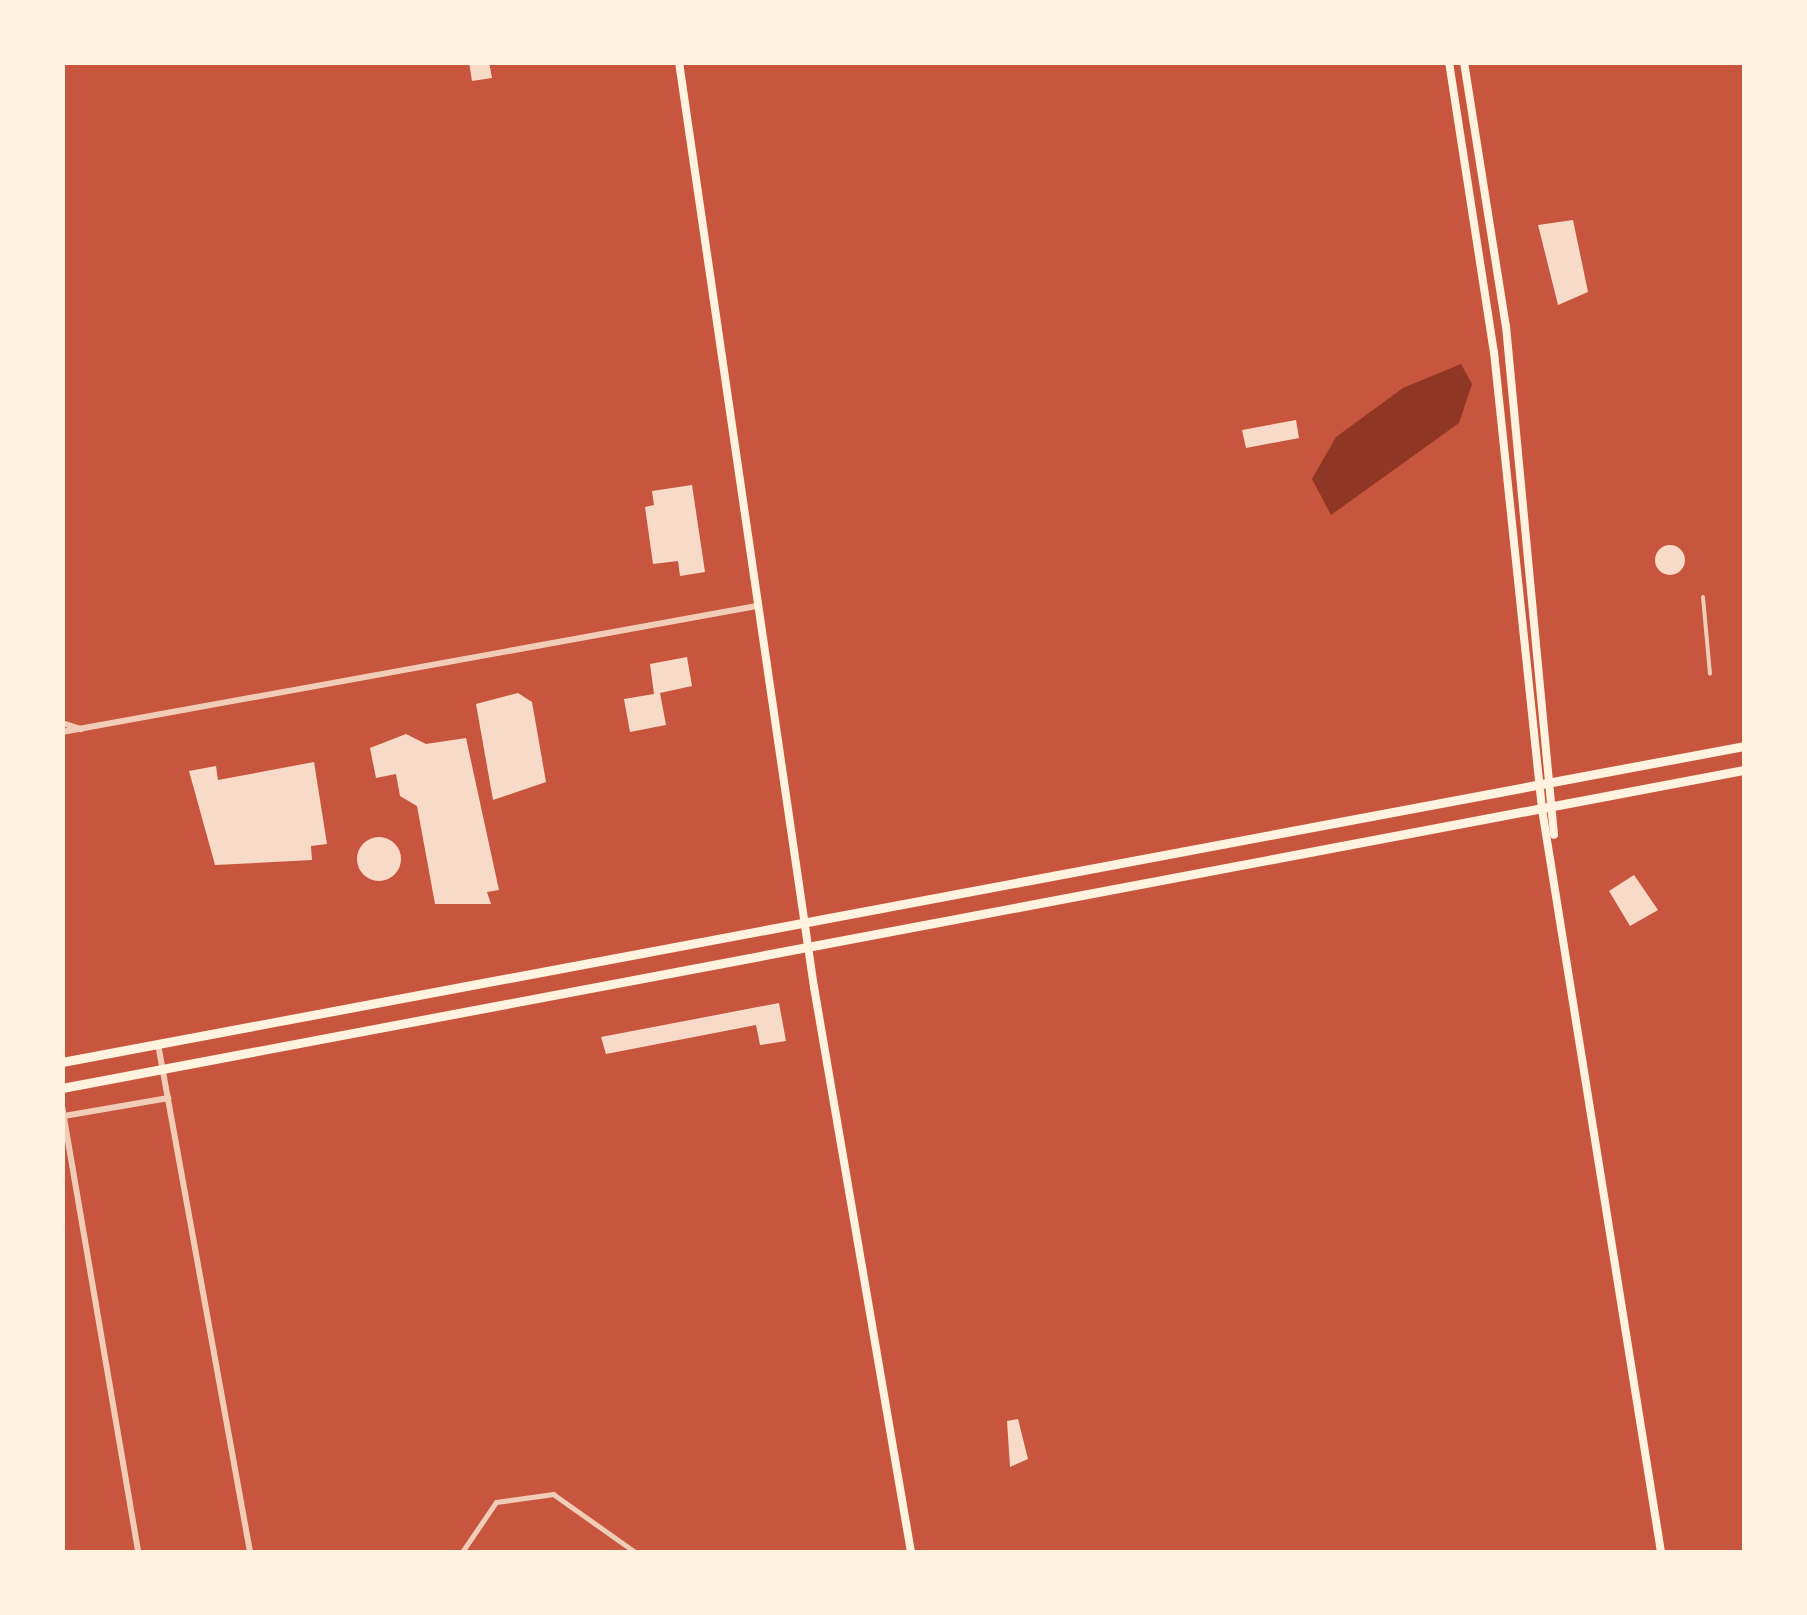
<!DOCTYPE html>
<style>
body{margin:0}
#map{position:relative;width:1807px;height:1615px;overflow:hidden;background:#c8553d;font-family:"DejaVu Sans",sans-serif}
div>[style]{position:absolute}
.water>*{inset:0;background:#8f3625}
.building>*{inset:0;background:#f7dbc8}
.round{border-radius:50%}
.pedestrian>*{height:4px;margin:-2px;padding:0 2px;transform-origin:2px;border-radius:2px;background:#f1ccb7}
.minor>*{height:5px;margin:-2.5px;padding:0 2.5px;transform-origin:2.5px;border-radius:2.5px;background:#f1ccb7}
.tertiary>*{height:6px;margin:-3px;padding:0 3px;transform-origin:3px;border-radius:3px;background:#f1ccb7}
.secondary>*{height:8px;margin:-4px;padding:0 4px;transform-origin:4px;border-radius:4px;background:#fff3e0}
.primary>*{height:9px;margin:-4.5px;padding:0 4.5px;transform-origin:4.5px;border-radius:4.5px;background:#fff3e0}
span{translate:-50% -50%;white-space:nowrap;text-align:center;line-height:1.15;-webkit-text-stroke:10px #fff3e0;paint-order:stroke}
.frame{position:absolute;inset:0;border:65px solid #fff3e0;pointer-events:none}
</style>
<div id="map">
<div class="water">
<i style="clip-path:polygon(1461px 364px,1472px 384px,1459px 423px,1331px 515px,1312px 479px,1336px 437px,1403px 388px)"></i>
</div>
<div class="building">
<i style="clip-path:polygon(469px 62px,489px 62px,492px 78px,472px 81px)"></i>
<i style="clip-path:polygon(1573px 220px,1588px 292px,1558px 305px,1538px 225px)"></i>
<i style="clip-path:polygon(1296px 420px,1299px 438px,1246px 448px,1242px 430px)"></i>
<i style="clip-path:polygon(692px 485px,705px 572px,680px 576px,678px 561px,653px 564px,645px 507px,654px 505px,652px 491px)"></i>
<i class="round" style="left:1655px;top:545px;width:30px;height:30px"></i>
<i style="clip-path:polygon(687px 657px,692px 686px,660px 693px,666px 725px,630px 732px,624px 699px,654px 694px,650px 664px)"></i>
<i style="clip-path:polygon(518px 693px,532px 702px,546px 782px,493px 800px,476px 704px)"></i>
<i style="clip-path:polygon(406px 734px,426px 744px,466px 738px,499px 890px,487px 892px,491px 904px,435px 904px,417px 806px,400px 796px,396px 774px,376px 778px,370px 748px)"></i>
<i style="clip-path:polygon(314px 762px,327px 844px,311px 846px,312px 860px,215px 865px,189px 771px,216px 766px,218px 780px)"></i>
<i class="round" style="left:357px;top:837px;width:44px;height:44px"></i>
<i style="clip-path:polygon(1634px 875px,1658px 910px,1630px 926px,1609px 891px)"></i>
<i style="clip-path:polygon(779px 1003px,786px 1041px,760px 1045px,756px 1025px,606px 1054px,601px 1037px)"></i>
<i style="clip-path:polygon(1018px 1419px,1028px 1459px,1010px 1467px,1007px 1421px)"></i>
</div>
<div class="pedestrian">
<i style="left:1703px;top:597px;width:77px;rotate:84.8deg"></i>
</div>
<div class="minor">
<i style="left:462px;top:1552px;width:60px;rotate:-55.8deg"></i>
<i style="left:496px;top:1502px;width:58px;rotate:-8deg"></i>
<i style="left:553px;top:1494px;width:100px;rotate:35.3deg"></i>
</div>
<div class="tertiary">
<i style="left:62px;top:723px;width:20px;rotate:18deg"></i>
<i style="left:62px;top:732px;width:706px;rotate:-10.28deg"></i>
<i style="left:158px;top:1044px;width:516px;rotate:79.73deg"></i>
<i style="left:62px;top:1106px;width:452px;rotate:80.3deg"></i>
<i style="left:64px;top:1116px;width:106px;rotate:-9.8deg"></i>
</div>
<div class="secondary">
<i style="left:679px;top:62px;width:935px;rotate:81.7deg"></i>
<i style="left:814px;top:987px;width:573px;rotate:80.26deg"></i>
<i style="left:1449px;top:62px;width:293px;rotate:81.2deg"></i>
<i style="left:1494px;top:352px;width:460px;rotate:84deg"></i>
<i style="left:1542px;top:809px;width:752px;rotate:80.9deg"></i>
<i style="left:1464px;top:62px;width:267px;rotate:81deg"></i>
<i style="left:1506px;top:326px;width:511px;rotate:84.61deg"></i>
</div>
<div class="primary">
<i style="left:62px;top:1062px;width:1711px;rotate:-10.64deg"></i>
<i style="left:62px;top:1088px;width:1712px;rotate:-10.71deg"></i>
</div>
<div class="frame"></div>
</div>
